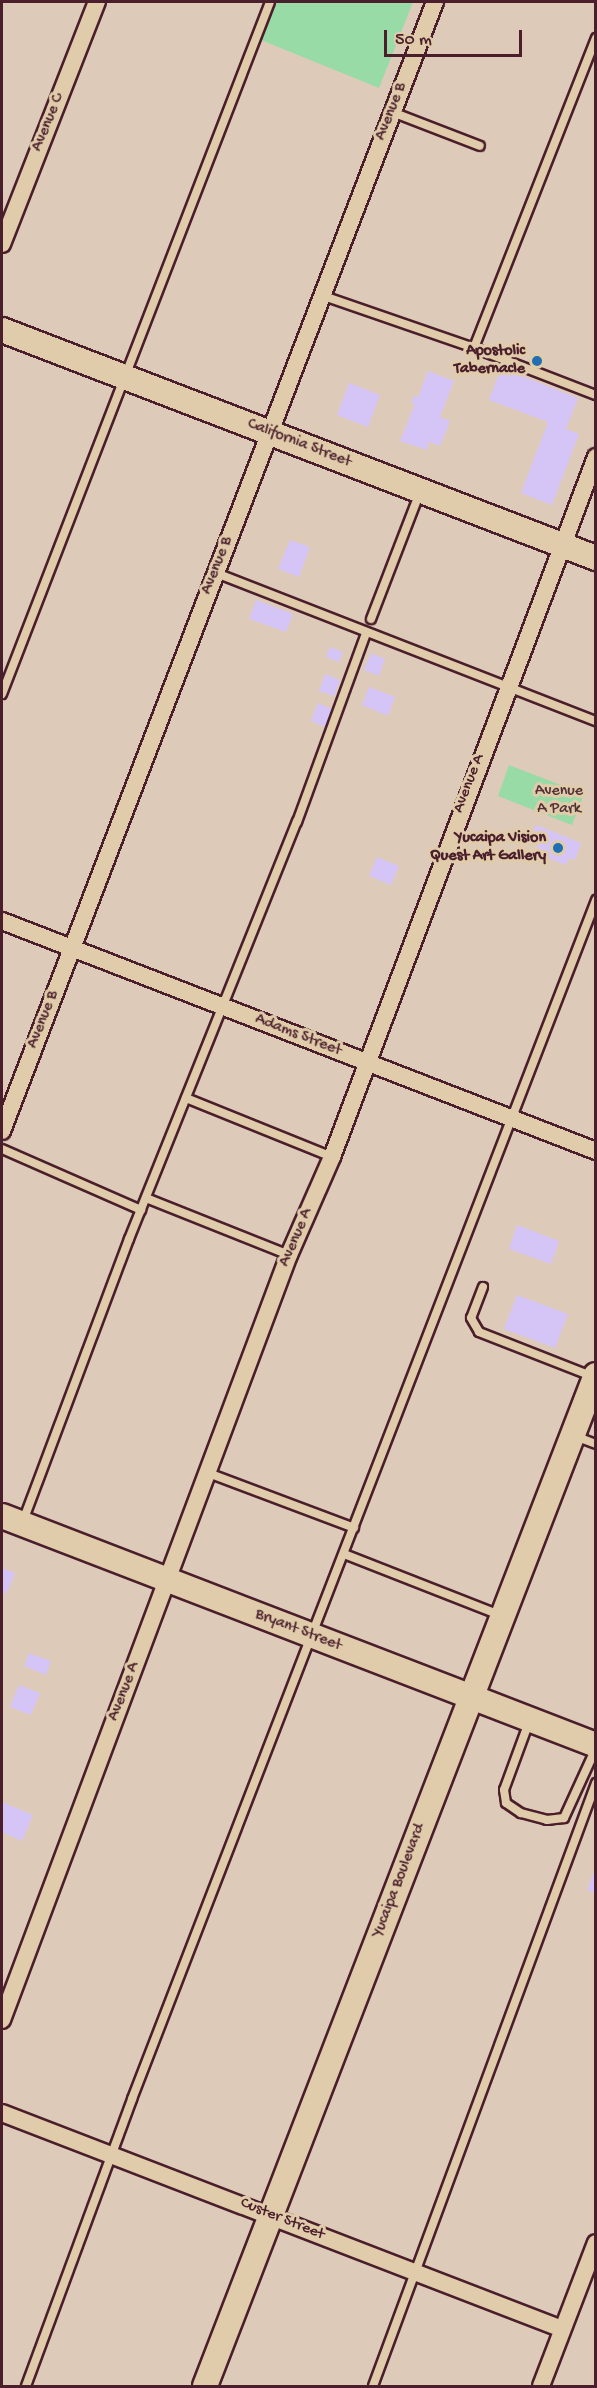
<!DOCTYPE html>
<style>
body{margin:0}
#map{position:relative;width:597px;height:2388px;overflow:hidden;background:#decab9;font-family:"Gochi Hand",sans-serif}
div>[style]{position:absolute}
.green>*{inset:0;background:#98dba7}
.building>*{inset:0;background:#d5c5f6}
.roads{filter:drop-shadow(2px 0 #4a1f2b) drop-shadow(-2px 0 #4a1f2b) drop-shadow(0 2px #4a1f2b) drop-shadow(0 -2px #4a1f2b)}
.lane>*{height:8px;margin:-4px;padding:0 4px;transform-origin:4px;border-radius:4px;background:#e0cbaa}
.street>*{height:16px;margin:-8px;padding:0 8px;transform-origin:8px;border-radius:8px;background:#e0cbaa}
.secondary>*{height:24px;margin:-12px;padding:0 12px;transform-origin:12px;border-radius:12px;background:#e0cbaa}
.dots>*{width:16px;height:16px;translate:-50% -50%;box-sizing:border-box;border:3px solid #e0cbaa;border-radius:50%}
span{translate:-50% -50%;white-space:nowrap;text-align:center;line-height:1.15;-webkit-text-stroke:6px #e0cbaa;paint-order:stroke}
.street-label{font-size:16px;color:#4a1f2b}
.poi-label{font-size:16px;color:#4a1f2b;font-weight:700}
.right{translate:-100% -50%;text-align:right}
.park-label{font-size:16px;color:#523237}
.frame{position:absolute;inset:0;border:3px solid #4a1f2b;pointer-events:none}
.scale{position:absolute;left:384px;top:30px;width:138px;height:27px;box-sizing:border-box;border:3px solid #4a1f2b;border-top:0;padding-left:8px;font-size:18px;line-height:21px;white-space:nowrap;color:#4a1f2b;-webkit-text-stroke:4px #e0cbaa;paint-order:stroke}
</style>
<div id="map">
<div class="green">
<i style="clip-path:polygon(276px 2px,413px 2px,379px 88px,261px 40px)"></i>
<i style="clip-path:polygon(509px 765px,584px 794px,572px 825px,498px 796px)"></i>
</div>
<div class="building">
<i style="clip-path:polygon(501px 368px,578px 398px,566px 429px,579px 434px,552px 505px,521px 493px,548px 422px,489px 400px)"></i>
<i style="clip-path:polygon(428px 371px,454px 381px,440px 417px,450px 421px,440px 446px,429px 442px,427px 450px,400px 441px,415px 404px,411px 403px,414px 396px,418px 397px)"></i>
<i style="clip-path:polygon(349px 383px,380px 395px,368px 427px,337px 415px)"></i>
<i style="clip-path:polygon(290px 540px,310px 547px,299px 577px,278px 569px)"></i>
<i style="clip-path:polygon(256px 600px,293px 614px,286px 632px,249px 619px)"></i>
<i style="clip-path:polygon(330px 647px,343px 652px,339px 662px,326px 657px)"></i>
<i style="clip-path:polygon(371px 653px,385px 659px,379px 676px,364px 670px)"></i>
<i style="clip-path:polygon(325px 674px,340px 680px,334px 696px,319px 691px)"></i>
<i style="clip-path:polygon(369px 687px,395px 697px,388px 716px,362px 705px)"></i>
<i style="clip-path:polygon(318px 703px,332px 709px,325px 727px,311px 721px)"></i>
<i style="clip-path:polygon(536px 825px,581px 843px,575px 860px,569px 858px,566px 865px,535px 853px,540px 840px,531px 837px)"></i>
<i style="clip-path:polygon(377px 857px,399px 866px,391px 885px,369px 876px)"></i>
<i style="clip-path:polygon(517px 1225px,559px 1241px,551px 1264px,509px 1249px)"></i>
<i style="clip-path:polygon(517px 1295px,568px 1314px,555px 1348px,504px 1329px)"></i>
<i style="clip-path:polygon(2px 1568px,15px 1573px,7px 1593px,2px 1592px)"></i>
<i style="clip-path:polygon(29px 1653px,51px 1661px,46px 1675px,24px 1666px)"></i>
<i style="clip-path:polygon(19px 1685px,40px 1693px,31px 1715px,10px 1707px)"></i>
<i style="clip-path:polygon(2px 1802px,33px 1815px,22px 1841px,2px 1832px)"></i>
<i style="clip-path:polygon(595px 1869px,596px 1870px,596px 1893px,587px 1890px)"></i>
</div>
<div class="roads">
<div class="lane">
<i style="left:596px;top:38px;width:333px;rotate:111.5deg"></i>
<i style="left:474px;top:348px;width:131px;rotate:21.1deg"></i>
<i style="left:392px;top:112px;width:94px;rotate:21.1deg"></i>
<i style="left:321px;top:295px;width:162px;rotate:19.1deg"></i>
<i style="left:216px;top:573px;width:408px;rotate:21.3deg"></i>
<i style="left:371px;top:619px;width:136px;rotate:-68.9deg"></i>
<i style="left:2px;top:694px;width:742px;rotate:-68.83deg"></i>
<i style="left:186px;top:1098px;width:157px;rotate:22deg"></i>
<i style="left:2px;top:1149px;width:152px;rotate:23.7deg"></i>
<i style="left:146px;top:1198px;width:154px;rotate:21.7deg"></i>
<i style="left:483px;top:1287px;width:33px;rotate:111deg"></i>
<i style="left:471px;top:1318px;width:16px;rotate:60deg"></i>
<i style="left:479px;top:1332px;width:123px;rotate:21.4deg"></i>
<i style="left:575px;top:1436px;width:22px;rotate:21deg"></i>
<i style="left:208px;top:1473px;width:156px;rotate:20.6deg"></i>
<i style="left:23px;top:1521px;width:301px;rotate:-69.4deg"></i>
<i style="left:129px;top:1239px;width:450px;rotate:-68.1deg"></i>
<i style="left:297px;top:822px;width:201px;rotate:-69.9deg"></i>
<i style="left:344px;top:1554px;width:168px;rotate:21.4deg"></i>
<i style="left:529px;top:1722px;width:72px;rotate:110.2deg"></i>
<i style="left:504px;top:1790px;width:13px;rotate:81deg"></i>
<i style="left:506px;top:1803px;width:18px;rotate:34deg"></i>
<i style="left:521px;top:1813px;width:27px;rotate:15deg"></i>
<i style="left:547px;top:1820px;width:17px;rotate:-7deg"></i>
<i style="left:564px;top:1818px;width:77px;rotate:-65.4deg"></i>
<i style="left:26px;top:2386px;width:306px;rotate:-69.7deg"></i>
<i style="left:132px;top:2099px;width:1286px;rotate:-68.84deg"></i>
<i style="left:373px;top:2386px;width:643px;rotate:-69.7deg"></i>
</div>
<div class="street">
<i style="left:2px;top:244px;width:260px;rotate:-68.6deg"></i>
<i style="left:2px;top:921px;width:637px;rotate:21.17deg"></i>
<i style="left:2px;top:1131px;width:1209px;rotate:-69.02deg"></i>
<i style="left:2px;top:2020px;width:817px;rotate:-69.44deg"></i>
<i style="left:289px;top:1255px;width:107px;rotate:-66.3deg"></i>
<i style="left:332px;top:1157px;width:748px;rotate:-69.34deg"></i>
<i style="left:2px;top:2113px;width:600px;rotate:21.09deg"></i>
<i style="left:541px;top:2386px;width:153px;rotate:-69deg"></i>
</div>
<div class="secondary">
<i style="left:2px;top:330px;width:636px;rotate:21deg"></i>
<i style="left:2px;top:1516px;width:637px;rotate:21.08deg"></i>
<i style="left:205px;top:2386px;width:1084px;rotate:-68.86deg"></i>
</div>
</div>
<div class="dots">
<i style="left:537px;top:361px;background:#1f6fb2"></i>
<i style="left:558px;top:848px;background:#1f6fb2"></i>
</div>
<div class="street-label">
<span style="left:392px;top:112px;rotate:-69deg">Avenue B</span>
<span style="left:49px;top:123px;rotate:-68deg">Avenue C</span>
<span style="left:299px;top:444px;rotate:21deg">California Street</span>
<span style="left:218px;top:566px;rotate:-69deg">Avenue B</span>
<span style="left:470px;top:784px;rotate:-69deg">Avenue A</span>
<span style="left:44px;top:1020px;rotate:-69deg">Avenue B</span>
<span style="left:298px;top:1036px;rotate:21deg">Adams Street</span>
<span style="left:297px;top:1238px;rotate:-67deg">Avenue A</span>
<span style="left:298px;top:1631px;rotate:21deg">Bryant Street</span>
<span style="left:125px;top:1692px;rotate:-69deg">Avenue A</span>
<span style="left:400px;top:1881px;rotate:-69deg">Yucaipa Boulevard</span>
<span style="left:282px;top:2220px;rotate:22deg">Custer Street</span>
</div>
<div class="poi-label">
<span class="right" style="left:525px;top:361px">Apostolic<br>Tabernacle</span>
<span class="right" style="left:546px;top:848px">Yucaipa Vision<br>Quest Art Gallery</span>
</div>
<div class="park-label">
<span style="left:559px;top:801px">Avenue<br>A Park</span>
</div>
<div class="frame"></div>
<div class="scale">50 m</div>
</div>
